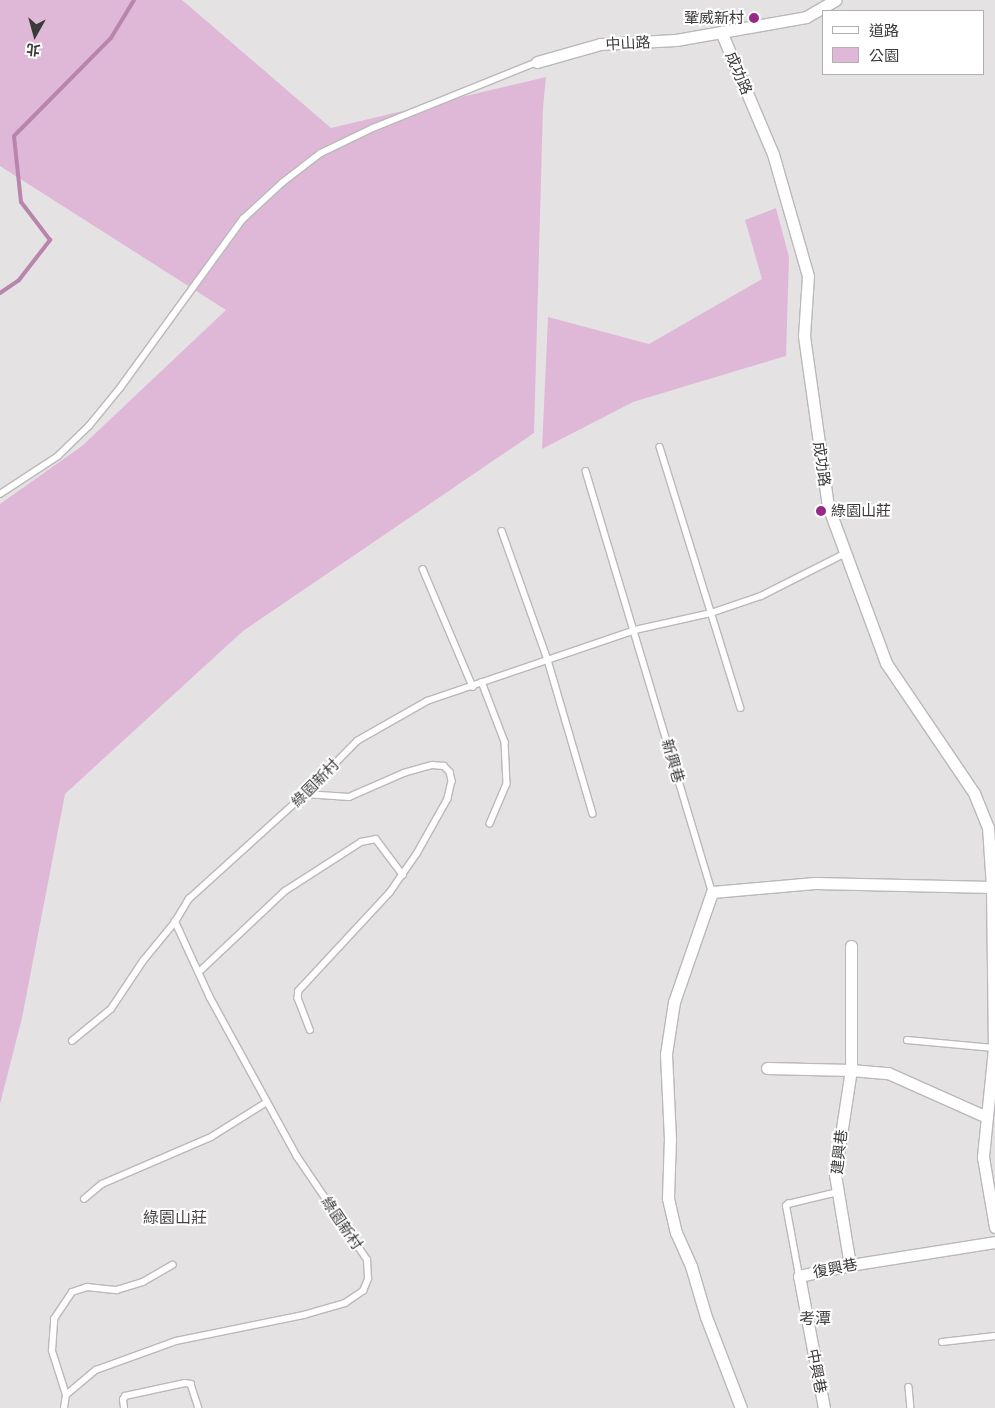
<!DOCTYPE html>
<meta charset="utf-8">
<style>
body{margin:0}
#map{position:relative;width:995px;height:1408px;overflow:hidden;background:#e5e2e4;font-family:"Golos Text","Noto Sans TC",sans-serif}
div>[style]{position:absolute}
.green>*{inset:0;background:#e0b8d7}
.stream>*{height:4px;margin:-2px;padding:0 2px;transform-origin:2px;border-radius:2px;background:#b885ad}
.roads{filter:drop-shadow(1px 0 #bab8ba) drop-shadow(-1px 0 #bab8ba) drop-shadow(0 1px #bab8ba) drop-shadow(0 -1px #bab8ba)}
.lane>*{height:5.5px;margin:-2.75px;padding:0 2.75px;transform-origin:2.75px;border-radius:2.75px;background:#fff}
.street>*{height:11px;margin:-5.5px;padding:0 5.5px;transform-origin:5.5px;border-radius:5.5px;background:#fff}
.dots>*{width:14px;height:14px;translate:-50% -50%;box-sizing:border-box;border:2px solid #fff;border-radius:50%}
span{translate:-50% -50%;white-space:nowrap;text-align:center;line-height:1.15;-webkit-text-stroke:4px #fff;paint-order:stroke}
.poi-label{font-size:15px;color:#3b3a3a}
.right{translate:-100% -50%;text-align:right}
.left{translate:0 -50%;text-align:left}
.street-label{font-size:15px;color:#3b3a3a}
.neighbourhood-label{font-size:16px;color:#464446}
.legend{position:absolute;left:822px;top:10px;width:162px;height:65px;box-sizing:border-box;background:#fff;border:1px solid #b1b0b0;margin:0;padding:6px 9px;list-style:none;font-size:15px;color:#3b3a3a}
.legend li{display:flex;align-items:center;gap:10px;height:25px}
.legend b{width:25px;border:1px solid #b1b0b0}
.north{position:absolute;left:10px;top:10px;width:50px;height:50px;-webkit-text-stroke:4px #fff;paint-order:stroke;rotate:187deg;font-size:14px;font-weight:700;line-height:20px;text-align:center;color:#3b3a3a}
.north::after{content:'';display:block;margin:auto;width:18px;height:22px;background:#3b3a3a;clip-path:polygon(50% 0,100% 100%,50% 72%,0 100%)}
</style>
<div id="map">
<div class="green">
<i style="clip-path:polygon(0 0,182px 0,331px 128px,546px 77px,543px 108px,534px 433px,243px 631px,65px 794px,22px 1018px,0 1104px,0 504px,82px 446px,226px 310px,0 166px)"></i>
<i style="clip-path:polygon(776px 208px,789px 257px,786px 356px,633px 402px,542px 449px,548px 317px,649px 344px,762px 279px,745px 220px)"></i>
</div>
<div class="stream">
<i style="left:0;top:293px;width:23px;rotate:-34deg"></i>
<i style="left:19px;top:280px;width:51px;rotate:-52.2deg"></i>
<i style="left:50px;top:240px;width:48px;rotate:-127.3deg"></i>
<i style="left:21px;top:202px;width:66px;rotate:-96.1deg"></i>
<i style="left:14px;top:136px;width:138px;rotate:-45.3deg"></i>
<i style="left:111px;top:38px;width:44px;rotate:-58.8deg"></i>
</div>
<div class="roads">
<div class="lane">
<i style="left:660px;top:447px;width:273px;rotate:72.8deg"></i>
<i style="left:586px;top:471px;width:439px;rotate:73.3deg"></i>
<i style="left:0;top:494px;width:69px;rotate:-33.2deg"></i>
<i style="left:58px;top:456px;width:43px;rotate:-44.1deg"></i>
<i style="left:89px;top:426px;width:49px;rotate:-50.8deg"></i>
<i style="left:120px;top:388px;width:209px;rotate:-54deg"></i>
<i style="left:243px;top:219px;width:53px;rotate:-42.7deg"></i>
<i style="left:282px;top:183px;width:49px;rotate:-37.6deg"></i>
<i style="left:321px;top:153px;width:58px;rotate:-25.7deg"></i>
<i style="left:373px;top:128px;width:177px;rotate:-21.9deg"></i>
<i style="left:502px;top:531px;width:137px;rotate:70.4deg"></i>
<i style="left:548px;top:660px;width:160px;rotate:73.7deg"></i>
<i style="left:423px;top:569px;width:128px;rotate:67deg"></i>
<i style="left:482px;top:682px;width:64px;rotate:69deg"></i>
<i style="left:505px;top:742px;width:42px;rotate:87.3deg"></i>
<i style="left:507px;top:784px;width:43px;rotate:113deg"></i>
<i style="left:305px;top:794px;width:44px;rotate:3.9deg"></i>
<i style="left:349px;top:797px;width:60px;rotate:-23.6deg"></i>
<i style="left:404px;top:773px;width:29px;rotate:-16deg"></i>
<i style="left:432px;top:765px;width:12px;rotate:5deg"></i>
<i style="left:444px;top:766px;width:8px;rotate:45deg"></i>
<i style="left:450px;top:772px;width:9px;rotate:77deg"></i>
<i style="left:452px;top:781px;width:18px;rotate:103deg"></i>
<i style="left:448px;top:799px;width:63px;rotate:119.4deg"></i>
<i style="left:417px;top:854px;width:47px;rotate:124.7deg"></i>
<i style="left:390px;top:893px;width:134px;rotate:132.9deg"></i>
<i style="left:299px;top:991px;width:7px;rotate:98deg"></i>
<i style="left:298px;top:998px;width:34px;rotate:69deg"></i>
<i style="left:199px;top:972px;width:118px;rotate:-43.3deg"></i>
<i style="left:285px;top:891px;width:90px;rotate:-32.8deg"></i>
<i style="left:361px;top:842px;width:15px;rotate:-11deg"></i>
<i style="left:376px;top:839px;width:45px;rotate:53.1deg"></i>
<i style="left:907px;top:1040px;width:87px;rotate:5.3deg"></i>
<i style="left:72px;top:1041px;width:50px;rotate:-39.4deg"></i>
<i style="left:111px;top:1009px;width:58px;rotate:-56.3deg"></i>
<i style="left:143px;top:961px;width:50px;rotate:-50.6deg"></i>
<i style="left:175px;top:922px;width:27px;rotate:-59deg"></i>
<i style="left:189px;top:899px;width:156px;rotate:-42.2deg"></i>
<i style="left:305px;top:794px;width:74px;rotate:-45.5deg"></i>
<i style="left:357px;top:741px;width:81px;rotate:-29.7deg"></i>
<i style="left:427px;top:701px;width:220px;rotate:-18.8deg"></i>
<i style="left:635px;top:630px;width:78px;rotate:-12.6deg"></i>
<i style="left:711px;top:613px;width:53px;rotate:-18.8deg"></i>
<i style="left:761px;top:596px;width:95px;rotate:-26.8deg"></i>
<i style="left:84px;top:1199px;width:23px;rotate:-40deg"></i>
<i style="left:102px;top:1184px;width:119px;rotate:-23.3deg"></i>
<i style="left:211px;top:1137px;width:66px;rotate:-32deg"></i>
<i style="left:799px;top:1276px;width:71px;rotate:-100.5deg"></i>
<i style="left:786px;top:1206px;width:3px;rotate:-45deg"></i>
<i style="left:788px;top:1204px;width:51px;rotate:-13.5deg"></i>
<i style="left:942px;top:1342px;width:53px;rotate:-6.5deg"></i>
<i style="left:909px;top:1387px;width:21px;rotate:85deg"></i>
<i style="left:66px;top:1395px;width:46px;rotate:-107.7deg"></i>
<i style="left:52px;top:1351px;width:32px;rotate:-86deg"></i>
<i style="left:54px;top:1319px;width:32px;rotate:-56deg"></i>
<i style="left:72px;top:1292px;width:16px;rotate:-18deg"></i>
<i style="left:87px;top:1287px;width:30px;rotate:6deg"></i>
<i style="left:117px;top:1290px;width:27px;rotate:-17deg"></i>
<i style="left:143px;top:1282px;width:34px;rotate:-30deg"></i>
<i style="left:64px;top:1408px;width:13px;rotate:-81deg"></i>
<i style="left:66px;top:1395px;width:39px;rotate:-40deg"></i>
<i style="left:96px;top:1370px;width:85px;rotate:-19.9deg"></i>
<i style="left:176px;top:1341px;width:131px;rotate:-11.5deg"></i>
<i style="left:304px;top:1315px;width:43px;rotate:-16.3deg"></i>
<i style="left:345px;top:1303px;width:22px;rotate:-34deg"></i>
<i style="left:363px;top:1291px;width:13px;rotate:-67deg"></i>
<i style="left:368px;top:1279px;width:19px;rotate:-93deg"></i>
<i style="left:367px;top:1260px;width:125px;rotate:-124.2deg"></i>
<i style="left:297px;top:1157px;width:181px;rotate:-118.7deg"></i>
<i style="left:210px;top:998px;width:84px;rotate:-114.7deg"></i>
<i style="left:124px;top:1408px;width:8px;rotate:-97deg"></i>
<i style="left:123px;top:1400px;width:4px;rotate:-63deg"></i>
<i style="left:125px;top:1396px;width:61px;rotate:-12.2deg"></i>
<i style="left:185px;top:1383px;width:6px;rotate:9deg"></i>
<i style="left:191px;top:1384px;width:25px;rotate:72deg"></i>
</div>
<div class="street">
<i style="left:722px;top:34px;width:130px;rotate:67deg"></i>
<i style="left:773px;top:154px;width:127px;rotate:74deg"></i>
<i style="left:808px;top:276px;width:60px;rotate:93.8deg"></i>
<i style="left:804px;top:336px;width:172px;rotate:82deg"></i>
<i style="left:828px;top:506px;width:167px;rotate:69.7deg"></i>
<i style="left:886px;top:663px;width:157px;rotate:55.9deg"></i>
<i style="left:974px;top:793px;width:37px;rotate:68deg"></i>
<i style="left:988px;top:827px;width:60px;rotate:86.2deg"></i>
<i style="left:992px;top:887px;width:161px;rotate:89.3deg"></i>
<i style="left:994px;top:1048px;width:110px;rotate:95.8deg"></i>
<i style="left:983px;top:1157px;width:71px;rotate:80.3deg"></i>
<i style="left:537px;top:62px;width:66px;rotate:-15.9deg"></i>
<i style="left:600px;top:44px;width:76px;rotate:-3deg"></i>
<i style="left:676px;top:40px;width:132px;rotate:-10deg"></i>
<i style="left:806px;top:17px;width:34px;rotate:-30deg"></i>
<i style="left:767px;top:1068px;width:84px;rotate:1.4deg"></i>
<i style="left:851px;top:1070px;width:37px;rotate:5deg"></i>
<i style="left:888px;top:1073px;width:108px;rotate:24deg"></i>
<i style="left:850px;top:1265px;width:92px;rotate:-99.4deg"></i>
<i style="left:835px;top:1174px;width:105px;rotate:-81.3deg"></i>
<i style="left:851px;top:1070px;width:124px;rotate:-90deg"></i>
<i style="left:741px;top:1408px;width:97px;rotate:-111deg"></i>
<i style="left:706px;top:1317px;width:53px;rotate:-106.4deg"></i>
<i style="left:691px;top:1266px;width:36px;rotate:-114deg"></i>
<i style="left:676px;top:1233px;width:36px;rotate:-103deg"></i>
<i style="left:668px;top:1198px;width:59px;rotate:-88.1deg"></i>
<i style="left:670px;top:1139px;width:85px;rotate:-92.7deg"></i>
<i style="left:666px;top:1054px;width:53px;rotate:-81.3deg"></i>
<i style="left:674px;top:1002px;width:116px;rotate:-70.9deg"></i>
<i style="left:712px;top:892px;width:103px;rotate:-5deg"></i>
<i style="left:815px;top:883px;width:177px;rotate:1.3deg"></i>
<i style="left:824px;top:1408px;width:134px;rotate:-100.7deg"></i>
<i style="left:799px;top:1276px;width:52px;rotate:-12.2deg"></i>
<i style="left:850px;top:1265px;width:147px;rotate:-9deg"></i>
</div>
</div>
<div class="dots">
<i style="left:754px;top:18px;background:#972887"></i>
<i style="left:821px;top:511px;background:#972887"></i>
</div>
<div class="poi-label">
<span class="right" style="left:744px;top:18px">鞏威新村</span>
<span class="left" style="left:831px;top:511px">綠園山莊</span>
</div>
<div class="street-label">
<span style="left:628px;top:43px;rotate:-3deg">中山路</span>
<span style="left:739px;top:73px;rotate:67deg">成功路</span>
<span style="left:822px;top:464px;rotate:82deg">成功路</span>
<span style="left:673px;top:761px;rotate:74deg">新興巷</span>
<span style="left:315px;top:783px;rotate:-45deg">綠園新村</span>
<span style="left:839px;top:1152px;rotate:-84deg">建興巷</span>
<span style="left:342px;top:1223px;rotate:56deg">綠園新村</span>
<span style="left:835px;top:1268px;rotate:-11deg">復興巷</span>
<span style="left:817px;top:1371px;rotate:79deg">中興巷</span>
</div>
<div class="neighbourhood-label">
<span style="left:175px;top:1217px">綠園山莊</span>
<span style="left:815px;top:1318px">考潭</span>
</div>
<ul class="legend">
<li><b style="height:6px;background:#fff"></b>道路</li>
<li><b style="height:14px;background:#e0b8d7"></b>公園</li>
</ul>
<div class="north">北</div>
</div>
